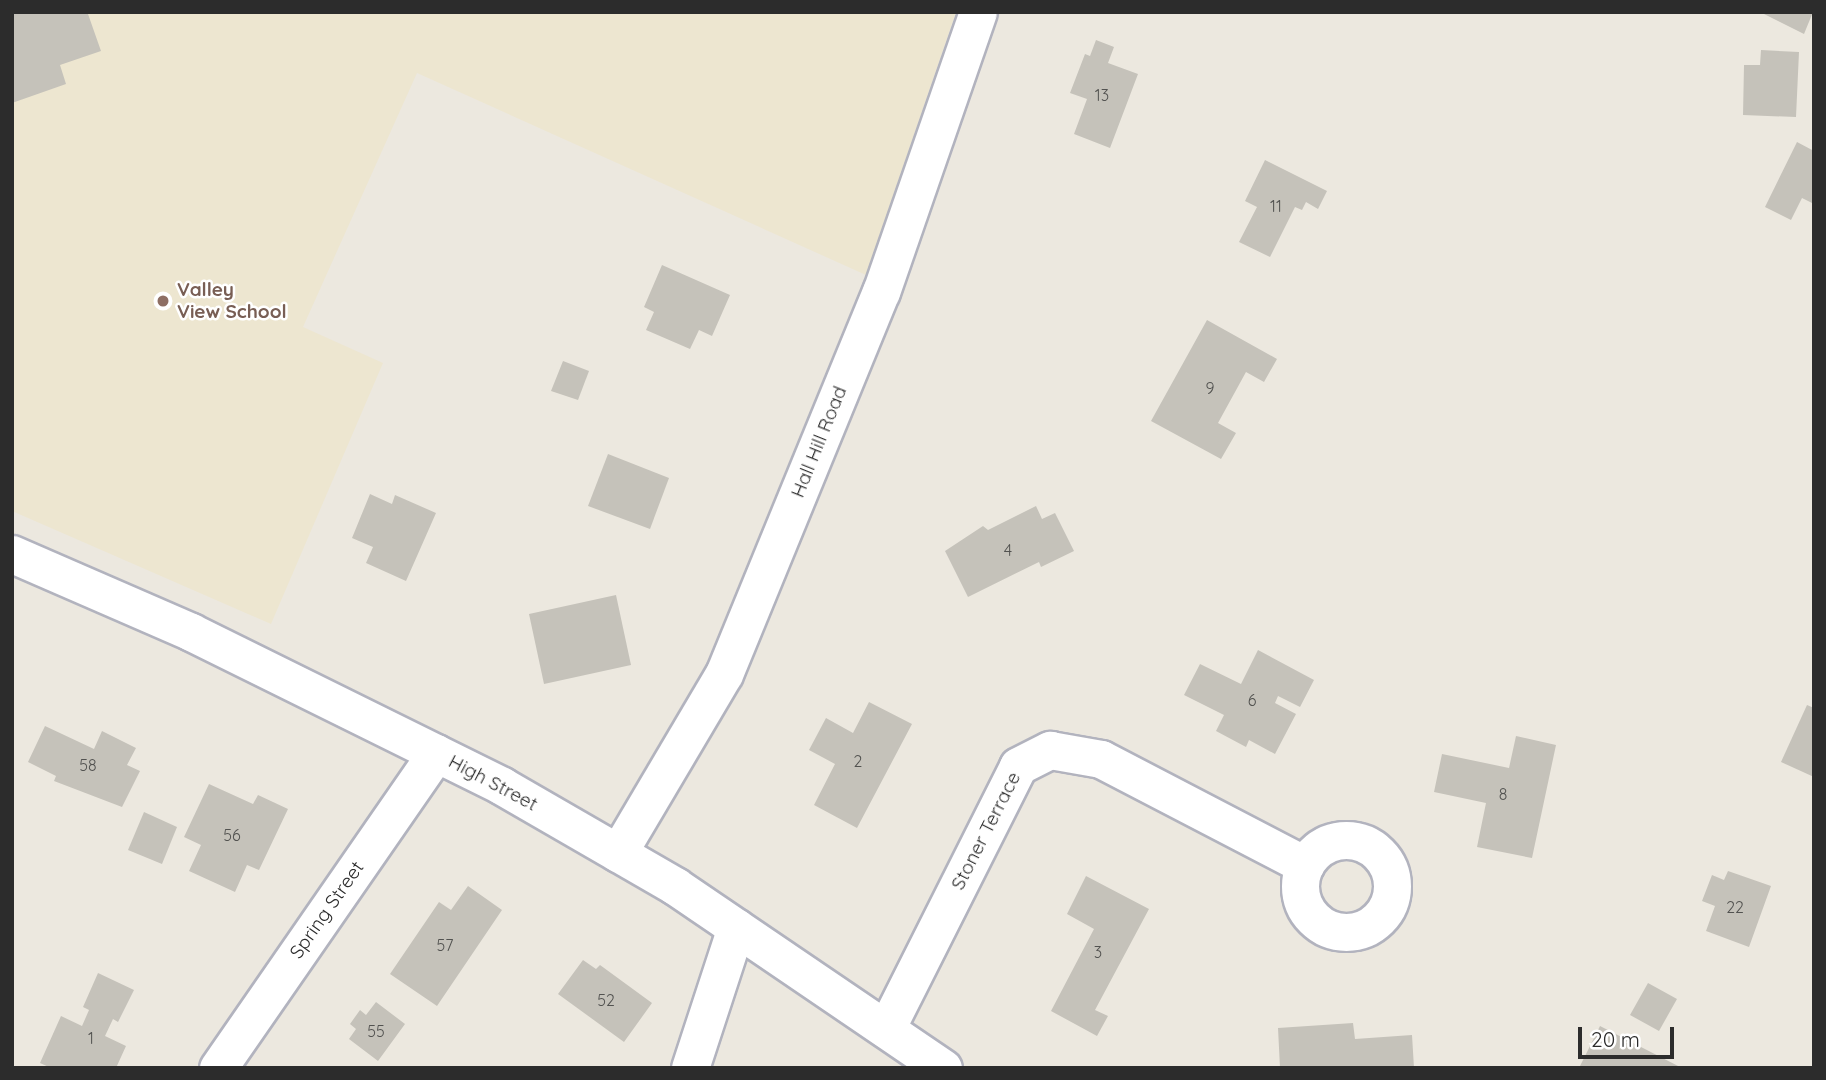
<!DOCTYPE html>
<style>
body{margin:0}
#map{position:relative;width:1826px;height:1080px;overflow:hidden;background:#ece8df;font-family:Quicksand,sans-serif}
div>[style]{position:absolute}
.education>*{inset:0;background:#ede6d0}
.building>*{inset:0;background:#c5c2ba}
.roads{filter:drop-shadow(2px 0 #b2b3be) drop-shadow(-2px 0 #b2b3be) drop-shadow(0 2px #b2b3be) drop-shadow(0 -2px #b2b3be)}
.minor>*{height:37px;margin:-18.5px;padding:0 18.5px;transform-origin:18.5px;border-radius:18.5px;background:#fff}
.minor>.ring{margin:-18.5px;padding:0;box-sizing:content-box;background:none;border:37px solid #fff;border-radius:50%}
.dots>*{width:19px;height:19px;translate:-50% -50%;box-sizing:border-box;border:4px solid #fff;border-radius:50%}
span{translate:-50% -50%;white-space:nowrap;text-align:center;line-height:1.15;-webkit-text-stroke:5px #fff;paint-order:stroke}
.number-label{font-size:16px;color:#525250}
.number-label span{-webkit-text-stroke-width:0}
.education-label{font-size:19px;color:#785e54;font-weight:700}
.left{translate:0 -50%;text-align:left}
.street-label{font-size:19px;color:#2c2c2c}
.frame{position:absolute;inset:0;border:14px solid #2c2c2c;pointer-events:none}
.scale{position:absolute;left:1578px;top:1027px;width:96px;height:32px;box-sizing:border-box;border:4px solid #2c2c2c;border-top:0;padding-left:9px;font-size:21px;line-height:24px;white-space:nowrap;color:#2c2c2c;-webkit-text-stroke:5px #fff;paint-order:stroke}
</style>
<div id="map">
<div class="education">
<i style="clip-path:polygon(12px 12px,956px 12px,866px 275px,417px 73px,303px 327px,383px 363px,271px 624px,12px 511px)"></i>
</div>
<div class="building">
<i style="clip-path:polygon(12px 12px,93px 12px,88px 14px,101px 51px,60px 65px,66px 84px,12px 103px)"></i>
<i style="clip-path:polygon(1760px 12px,1813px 12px,1804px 34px)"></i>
<i style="clip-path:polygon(1096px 40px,1114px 47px,1108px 63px,1138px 74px,1110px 148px,1074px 134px,1087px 99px,1070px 93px,1085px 54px,1090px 56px)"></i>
<i style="clip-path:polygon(1761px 50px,1799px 52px,1796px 117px,1743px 115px,1744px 65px,1760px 65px)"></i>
<i style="clip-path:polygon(1797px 142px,1814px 151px,1814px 204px,1802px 198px,1791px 220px,1765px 207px)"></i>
<i style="clip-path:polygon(1265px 160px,1327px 191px,1318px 209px,1306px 202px,1302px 210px,1295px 207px,1270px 257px,1239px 242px,1257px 207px,1245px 201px)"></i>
<i style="clip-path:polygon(662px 265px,730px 295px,712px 336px,699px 330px,690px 349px,646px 330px,654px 312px,644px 307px)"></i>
<i style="clip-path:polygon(1207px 320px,1277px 359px,1264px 382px,1246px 372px,1218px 423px,1236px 433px,1221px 459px,1151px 421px)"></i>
<i style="clip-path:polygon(563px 361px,589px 371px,578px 400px,551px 391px)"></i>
<i style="clip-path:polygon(608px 454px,669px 478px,650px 529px,588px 506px)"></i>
<i style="clip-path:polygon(370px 494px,392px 504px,395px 495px,436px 513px,406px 581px,366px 563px,373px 547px,352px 538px)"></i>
<i style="clip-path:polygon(1036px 506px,1042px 519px,1055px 513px,1074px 551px,1041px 567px,1039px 562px,968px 597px,945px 551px,983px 526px,988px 530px)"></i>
<i style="clip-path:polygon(616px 595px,631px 665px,544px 684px,529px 614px)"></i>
<i style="clip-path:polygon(1258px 650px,1314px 680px,1300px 707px,1278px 696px,1275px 703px,1296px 714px,1275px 754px,1249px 740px,1246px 747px,1216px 731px,1224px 715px,1184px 695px,1200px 664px,1241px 684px)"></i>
<i style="clip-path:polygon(869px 702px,912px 724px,857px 828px,814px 805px,835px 764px,809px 750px,826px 718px,853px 733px)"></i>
<i style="clip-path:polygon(1807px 705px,1814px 708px,1814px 777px,1781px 762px)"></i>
<i style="clip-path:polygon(45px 726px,94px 749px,102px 731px,136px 748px,127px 765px,140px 771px,122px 807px,54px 781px,56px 776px,28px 762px)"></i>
<i style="clip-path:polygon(1516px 736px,1556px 745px,1532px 858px,1477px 847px,1486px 803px,1434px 792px,1442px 754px,1509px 768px)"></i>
<i style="clip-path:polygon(209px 784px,253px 804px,258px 795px,288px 809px,259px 870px,247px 865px,235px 892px,189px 871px,201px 845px,184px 837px)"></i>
<i style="clip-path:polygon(144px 812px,177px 827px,162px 864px,128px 850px)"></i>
<i style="clip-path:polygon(1728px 871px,1771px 886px,1749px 947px,1706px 931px,1715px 906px,1702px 901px,1712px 875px,1724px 880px)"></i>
<i style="clip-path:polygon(1086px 876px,1149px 909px,1095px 1010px,1108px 1016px,1097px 1036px,1051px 1011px,1094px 929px,1067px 914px)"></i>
<i style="clip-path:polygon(468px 886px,502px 910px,437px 1006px,390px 974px,439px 902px,451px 910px)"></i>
<i style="clip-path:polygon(583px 960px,596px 969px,600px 965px,652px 1003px,624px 1042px,558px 994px)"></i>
<i style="clip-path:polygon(98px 973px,134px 990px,118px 1022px,113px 1019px,105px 1036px,126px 1046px,116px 1068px,51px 1068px,40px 1063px,61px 1016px,82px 1026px,89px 1010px,83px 1007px)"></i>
<i style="clip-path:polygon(1648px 983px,1677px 999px,1659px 1031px,1630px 1015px)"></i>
<i style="clip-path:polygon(376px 1002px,405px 1024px,378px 1061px,349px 1039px,356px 1029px,350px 1024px,360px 1010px,366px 1015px)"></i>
<i style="clip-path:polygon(1353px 1023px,1355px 1039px,1412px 1035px,1414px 1068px,1280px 1068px,1278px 1028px)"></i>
<i style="clip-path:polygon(1600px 1026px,1682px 1068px,1579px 1068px)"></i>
</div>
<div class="roads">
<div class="minor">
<i style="left:12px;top:554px;width:195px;rotate:23.5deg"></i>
<i style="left:191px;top:632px;width:347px;rotate:26.3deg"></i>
<i style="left:502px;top:786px;width:200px;rotate:30deg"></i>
<i style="left:675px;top:886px;width:324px;rotate:34.2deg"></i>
<i class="ring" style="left:1300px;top:840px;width:55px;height:55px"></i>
<i style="left:618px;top:853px;width:208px;rotate:-59.4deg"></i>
<i style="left:724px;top:674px;width:413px;rotate:-67.7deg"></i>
<i style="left:881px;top:292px;width:296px;rotate:-70.9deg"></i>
<i style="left:886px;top:1029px;width:294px;rotate:-63.3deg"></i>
<i style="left:1018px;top:766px;width:36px;rotate:-27deg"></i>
<i style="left:1050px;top:750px;width:52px;rotate:10deg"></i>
<i style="left:1101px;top:759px;width:230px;rotate:27.5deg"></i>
<i style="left:218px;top:1068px;width:383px;rotate:-55.3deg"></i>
<i style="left:690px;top:1068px;width:148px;rotate:-71.9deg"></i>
</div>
</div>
<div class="dots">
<i style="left:163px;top:301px;background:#8d6e63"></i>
</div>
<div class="number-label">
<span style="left:1102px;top:95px">13</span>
<span style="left:1276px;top:206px">11</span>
<span style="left:1210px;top:388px">9</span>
<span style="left:1008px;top:550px">4</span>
<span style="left:1252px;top:700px">6</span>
<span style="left:858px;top:761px">2</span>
<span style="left:88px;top:765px">58</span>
<span style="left:1503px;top:794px">8</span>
<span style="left:232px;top:835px">56</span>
<span style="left:1735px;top:907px">22</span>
<span style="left:445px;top:945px">57</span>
<span style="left:1098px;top:952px">3</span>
<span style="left:606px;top:1000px">52</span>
<span style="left:376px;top:1031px">55</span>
<span style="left:91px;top:1038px">1</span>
</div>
<div class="education-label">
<span class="left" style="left:177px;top:301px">Valley<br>View School</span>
</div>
<div class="street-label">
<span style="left:819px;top:442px;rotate:-68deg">Hall Hill Road</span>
<span style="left:493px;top:783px;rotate:28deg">High Street</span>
<span style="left:986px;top:831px;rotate:-63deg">Stoner Terrace</span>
<span style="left:327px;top:910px;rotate:-55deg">Spring Street</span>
</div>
<div class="frame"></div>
<div class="scale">20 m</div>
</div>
